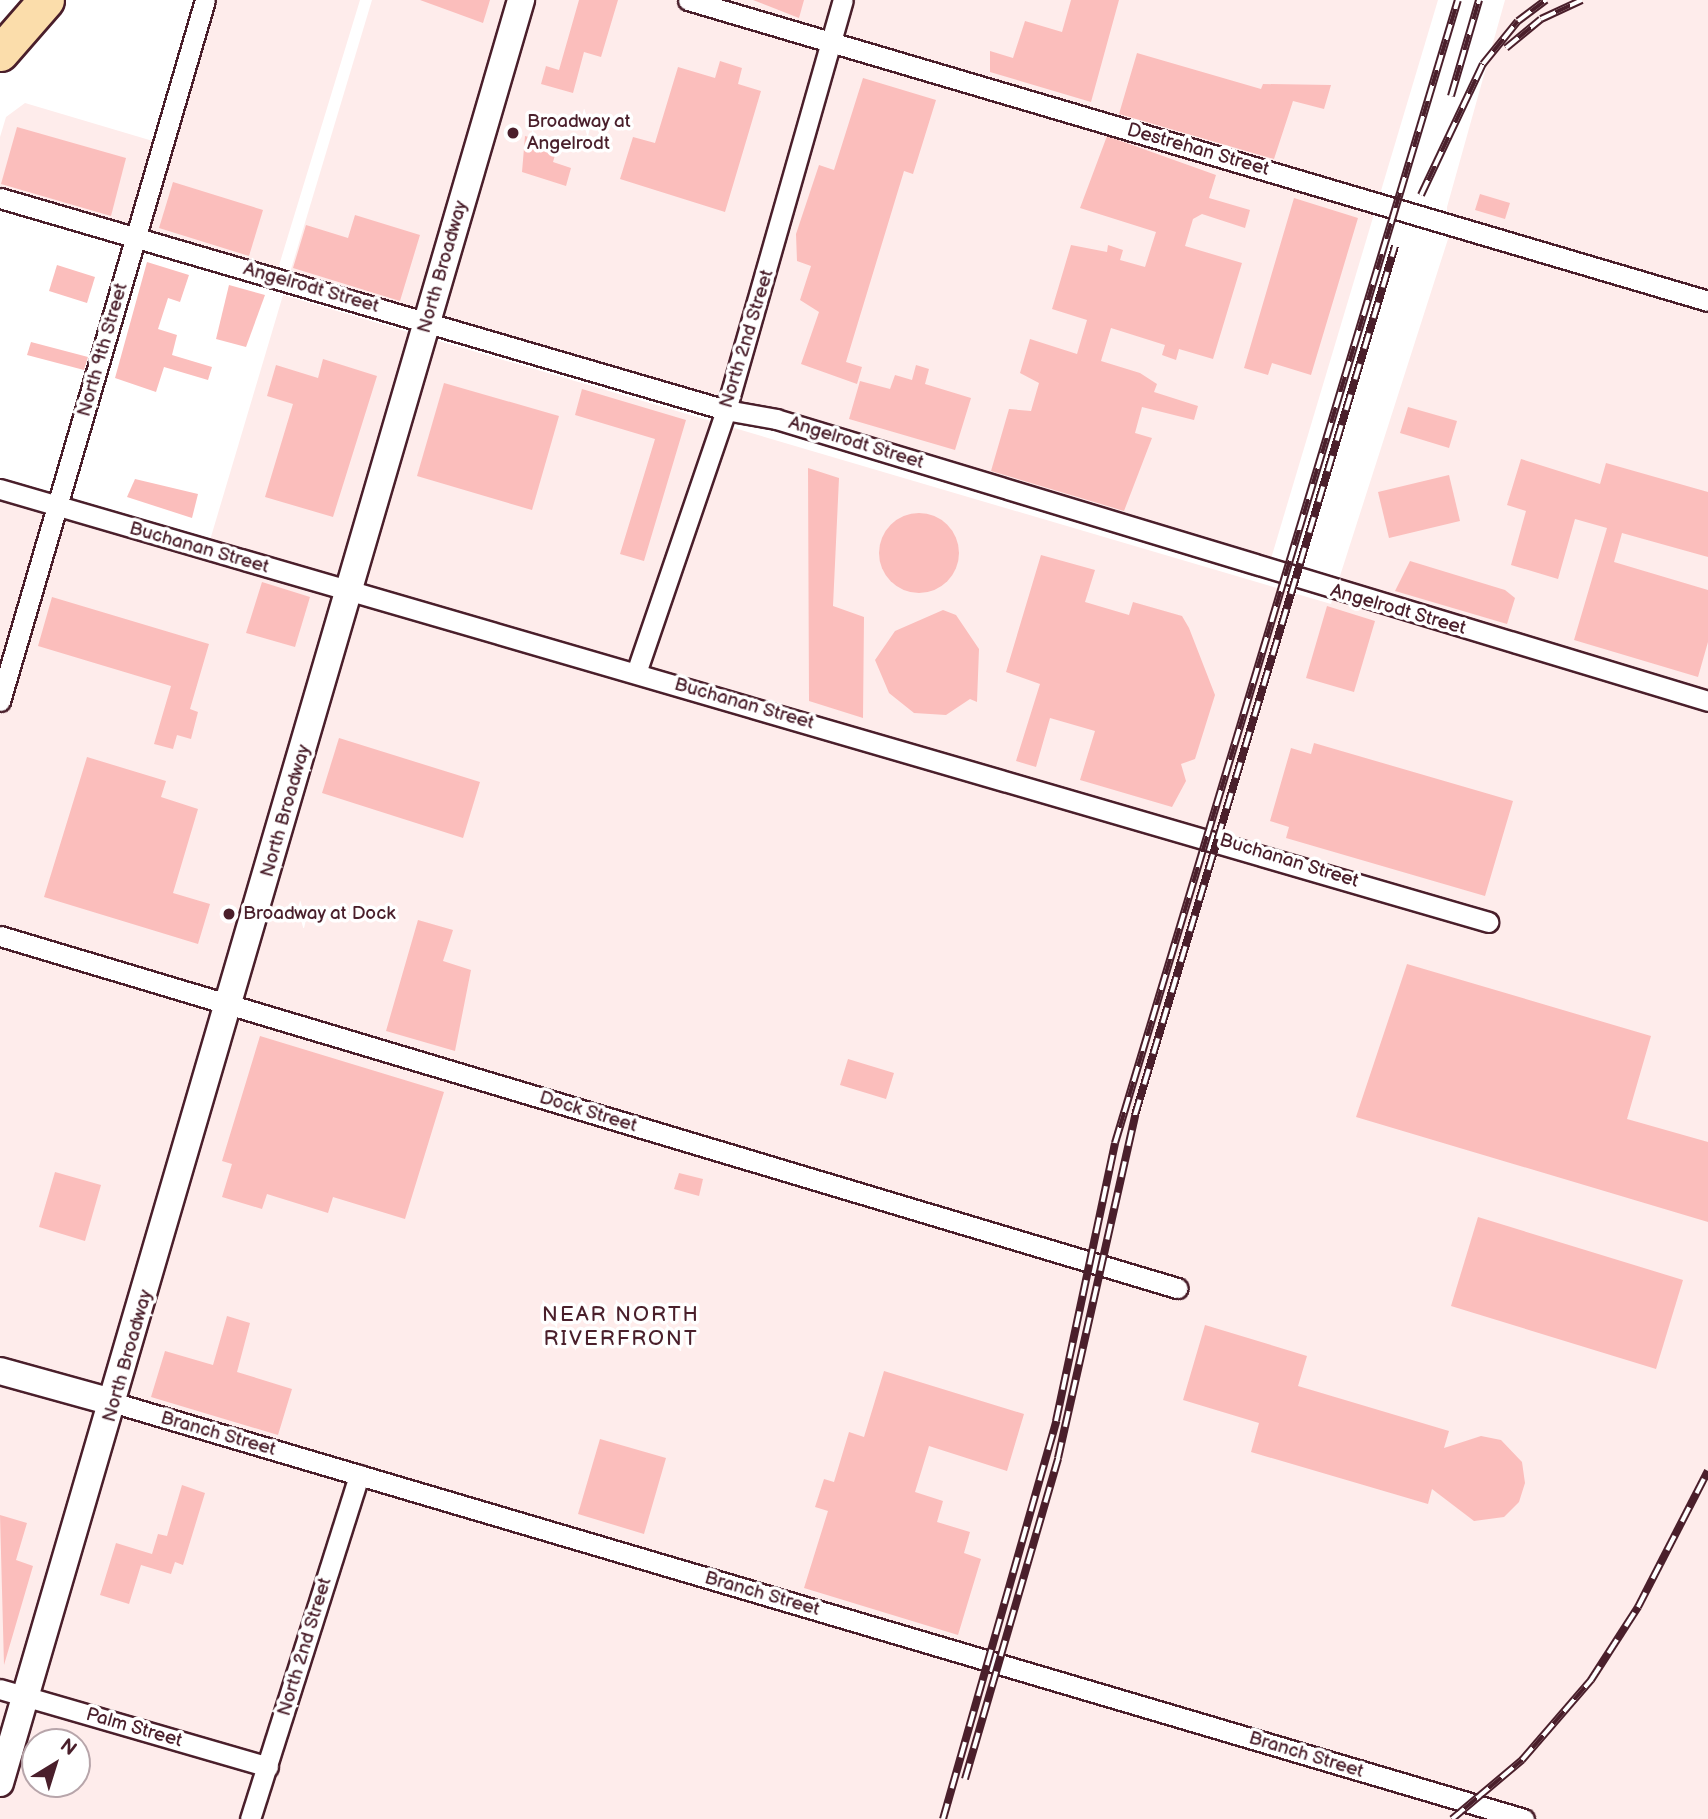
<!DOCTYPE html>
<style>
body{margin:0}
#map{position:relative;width:1708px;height:1819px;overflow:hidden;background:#fff;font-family:"Balsamiq Sans",sans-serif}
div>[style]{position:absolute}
.built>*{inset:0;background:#feeceb}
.building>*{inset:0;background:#fbbebc}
.round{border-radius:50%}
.roads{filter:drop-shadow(2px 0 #4a1f2b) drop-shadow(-2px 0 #4a1f2b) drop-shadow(0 2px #4a1f2b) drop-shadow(0 -2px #4a1f2b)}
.street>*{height:19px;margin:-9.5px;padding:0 9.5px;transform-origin:9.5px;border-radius:9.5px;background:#fff}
.secondary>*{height:26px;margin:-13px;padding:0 13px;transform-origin:13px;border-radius:13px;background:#fff}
.highway>*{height:35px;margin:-17.5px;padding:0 17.5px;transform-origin:17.5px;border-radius:17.5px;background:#fbddab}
.rail>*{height:8px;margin-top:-4px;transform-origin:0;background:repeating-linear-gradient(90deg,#fff 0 16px,#4a1f2b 0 32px);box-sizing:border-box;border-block:2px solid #4a1f2b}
.dots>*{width:19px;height:19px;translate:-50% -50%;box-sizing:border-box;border:4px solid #fff;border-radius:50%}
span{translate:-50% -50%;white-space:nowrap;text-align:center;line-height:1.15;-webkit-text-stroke:7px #fff;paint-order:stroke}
.poi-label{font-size:19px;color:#4a1f2b}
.left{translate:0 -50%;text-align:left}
.street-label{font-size:19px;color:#4a1f2b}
.neighbourhood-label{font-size:21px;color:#4a1f2b;letter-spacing:2px}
.north{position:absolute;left:21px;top:1728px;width:70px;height:70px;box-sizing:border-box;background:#fff;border:2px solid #b7a5aa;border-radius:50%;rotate:38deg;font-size:19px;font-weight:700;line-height:28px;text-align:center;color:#4a1f2b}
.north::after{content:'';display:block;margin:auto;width:24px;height:32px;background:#4a1f2b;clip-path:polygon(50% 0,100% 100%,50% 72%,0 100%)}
</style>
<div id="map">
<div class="built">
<i style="clip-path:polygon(217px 0,360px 0,277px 272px,0 191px,0 137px,6px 117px,25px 103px,173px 147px)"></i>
<i style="clip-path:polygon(372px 0,1438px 0,1270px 562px,289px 276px)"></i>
<i style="clip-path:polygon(evenodd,1505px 0,1708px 0,1708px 1819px,0 1819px,0 497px,205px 557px,283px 295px,1331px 604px,1448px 239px,1447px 207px,1505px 0,35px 1742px,77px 1742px,77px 1784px,35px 1784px,35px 1742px)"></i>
</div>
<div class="building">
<i style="clip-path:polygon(420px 0,490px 0,483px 23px)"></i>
<i style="clip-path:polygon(579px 0,618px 0,601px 57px,584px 52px,573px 93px,541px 84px,546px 66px,559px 70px)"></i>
<i style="clip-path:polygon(753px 0,804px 0,799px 18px)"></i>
<i style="clip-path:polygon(1071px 0,1119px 0,1091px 102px,990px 72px,990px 51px,1013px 58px,1025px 21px,1062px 32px)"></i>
<i style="clip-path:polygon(1137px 53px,1261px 89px,1263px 84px,1331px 85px,1324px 109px,1293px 101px,1274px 159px,1119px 114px)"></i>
<i style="clip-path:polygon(720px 61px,742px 68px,738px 84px,761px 91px,725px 212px,620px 179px,633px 137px,655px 143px,678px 67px,715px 78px)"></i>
<i style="clip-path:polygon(863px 78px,936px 100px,913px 174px,904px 171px,846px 362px,862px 367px,857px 384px,801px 364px,819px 312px,800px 300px,811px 266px,797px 261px,796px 234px,819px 165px,834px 170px)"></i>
<i style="clip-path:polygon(17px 127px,126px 158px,111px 216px,1px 184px)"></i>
<i style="clip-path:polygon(525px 136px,558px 145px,553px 162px,571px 168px,566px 186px,522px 172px)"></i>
<i style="clip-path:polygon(1107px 136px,1216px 175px,1209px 198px,1250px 210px,1245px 228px,1202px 214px,1193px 219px,1185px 246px,1242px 263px,1213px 359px,1179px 349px,1176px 360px,1162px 355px,1165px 345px,1111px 328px,1101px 361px,1140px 373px,1157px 384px,1154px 392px,1198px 406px,1194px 420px,1142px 407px,1135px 433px,1152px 438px,1124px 511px,991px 471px,1009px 409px,1031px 411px,1039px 383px,1020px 373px,1030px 339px,1077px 354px,1087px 320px,1052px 309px,1071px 245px,1107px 252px,1108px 245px,1123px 250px,1120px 260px,1145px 267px,1156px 232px,1080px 208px)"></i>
<i style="clip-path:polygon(173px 182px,263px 210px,249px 256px,159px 228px)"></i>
<i style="clip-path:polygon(1480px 194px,1510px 203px,1505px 219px,1475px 210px)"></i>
<i style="clip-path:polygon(1294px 198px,1358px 218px,1311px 375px,1272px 363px,1268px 375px,1244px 368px)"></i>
<i style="clip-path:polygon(355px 215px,420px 235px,400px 301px,293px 268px,306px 225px,348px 238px)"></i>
<i style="clip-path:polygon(147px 262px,189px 275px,180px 302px,168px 298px,158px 329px,177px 335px,172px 355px,212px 367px,208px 380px,164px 367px,156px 392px,115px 378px)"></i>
<i style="clip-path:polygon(57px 265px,95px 277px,87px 303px,49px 291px)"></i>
<i style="clip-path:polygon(229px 285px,265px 295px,246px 347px,216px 339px)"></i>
<i style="clip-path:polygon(31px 342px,88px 357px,84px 370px,27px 355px)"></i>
<i style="clip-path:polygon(323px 359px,377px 376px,333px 517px,265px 497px,293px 404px,267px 396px,276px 365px,318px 378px)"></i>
<i style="clip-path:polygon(916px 365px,929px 369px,925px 384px,971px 398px,955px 450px,849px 419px,860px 381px,890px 389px,895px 375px,912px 380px)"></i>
<i style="clip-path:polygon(444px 383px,559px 416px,532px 510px,417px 476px)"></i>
<i style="clip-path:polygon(582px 389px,686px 420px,644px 561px,620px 554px,655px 439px,575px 415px)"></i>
<i style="clip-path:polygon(1408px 407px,1457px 421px,1449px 448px,1400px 433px)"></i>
<i style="clip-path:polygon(1521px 459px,1600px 484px,1606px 463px,1708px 492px,1708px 557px,1622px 533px,1614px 562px,1708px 590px,1708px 642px,1698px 677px,1574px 640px,1607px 528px,1575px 519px,1558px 579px,1511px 565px,1526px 511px,1507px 505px)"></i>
<i style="clip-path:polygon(808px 468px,839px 478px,833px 606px,864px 617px,863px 718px,809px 701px)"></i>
<i style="clip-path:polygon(1449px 475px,1460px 521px,1389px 538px,1378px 492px)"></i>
<i style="clip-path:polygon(135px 479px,198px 494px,192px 518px,127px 497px)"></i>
<i class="round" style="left:879px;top:513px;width:80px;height:80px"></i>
<i style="clip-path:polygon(1041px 555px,1095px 570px,1085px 602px,1129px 615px,1133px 602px,1182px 616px,1189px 628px,1215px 695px,1195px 759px,1181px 764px,1186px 781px,1172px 807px,1080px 780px,1095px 731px,1050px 718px,1036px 767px,1016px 761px,1040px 684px,1006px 672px)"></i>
<i style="clip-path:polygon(1410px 561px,1505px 590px,1515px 598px,1507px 624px,1395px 591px)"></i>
<i style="clip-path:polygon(262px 582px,310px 597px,295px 647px,246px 633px)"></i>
<i style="clip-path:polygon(52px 597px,209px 644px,190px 709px,198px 712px,191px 739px,177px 735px,173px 749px,154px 744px,171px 686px,38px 646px)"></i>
<i style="clip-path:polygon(1327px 606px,1375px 621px,1354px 692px,1306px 678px)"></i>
<i style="clip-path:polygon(943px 610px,956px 615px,979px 649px,977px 702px,970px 699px,946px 715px,914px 713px,889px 693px,875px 660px,895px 631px)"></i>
<i style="clip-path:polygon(339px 738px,480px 782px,463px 838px,322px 793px)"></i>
<i style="clip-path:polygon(1314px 743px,1513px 801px,1485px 896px,1286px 838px,1289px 827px,1270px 821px,1291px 748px,1311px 754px)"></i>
<i style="clip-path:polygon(87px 757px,166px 781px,161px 797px,198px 809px,173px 893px,210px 904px,198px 944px,44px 897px)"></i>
<i style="clip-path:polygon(418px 920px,453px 930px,443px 961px,471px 970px,455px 1051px,386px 1031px)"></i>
<i style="clip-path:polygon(1407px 964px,1651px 1036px,1627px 1119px,1708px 1142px,1708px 1222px,1356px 1117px)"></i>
<i style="clip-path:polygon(260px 1036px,444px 1092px,405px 1219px,333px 1197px,328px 1213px,267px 1194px,262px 1209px,222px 1197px,232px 1164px,222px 1161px)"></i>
<i style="clip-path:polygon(848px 1059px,894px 1073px,886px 1099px,840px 1085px)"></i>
<i style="clip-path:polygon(55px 1172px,101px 1185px,85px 1241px,39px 1227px)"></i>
<i style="clip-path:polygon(679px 1173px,703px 1179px,699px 1196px,674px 1189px)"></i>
<i style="clip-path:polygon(1478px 1217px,1683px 1280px,1656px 1369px,1451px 1306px)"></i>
<i style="clip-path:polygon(227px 1316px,250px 1323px,237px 1372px,292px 1389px,278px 1435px,151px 1397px,165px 1351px,213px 1365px)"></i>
<i style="clip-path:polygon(1205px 1325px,1307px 1356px,1298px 1386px,1449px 1431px,1444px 1448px,1481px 1436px,1501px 1440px,1522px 1462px,1525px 1483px,1519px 1502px,1504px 1517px,1474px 1521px,1432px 1489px,1428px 1504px,1251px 1452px,1259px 1423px,1183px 1400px)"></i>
<i style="clip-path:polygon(884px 1371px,1024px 1414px,1007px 1471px,929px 1446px,915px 1492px,943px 1501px,937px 1522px,970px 1532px,964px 1553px,981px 1559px,958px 1635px,804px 1588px,828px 1511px,815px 1507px,824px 1479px,834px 1482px,849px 1432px,864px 1437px)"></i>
<i style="clip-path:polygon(600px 1439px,666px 1458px,644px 1534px,578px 1514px)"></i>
<i style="clip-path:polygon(182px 1485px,205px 1493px,183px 1565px,175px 1562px,171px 1574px,141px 1565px,129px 1604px,100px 1595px,116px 1543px,152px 1554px,158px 1534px,167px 1536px)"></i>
<i style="clip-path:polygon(0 1515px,27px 1523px,16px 1560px,33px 1566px,4px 1665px)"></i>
</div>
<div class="roads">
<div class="street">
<i style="left:688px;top:0;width:1063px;rotate:16.44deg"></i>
<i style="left:0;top:198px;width:756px;rotate:16.28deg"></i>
<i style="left:726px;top:410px;width:51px;rotate:10.2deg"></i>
<i style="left:776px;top:419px;width:974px;rotate:16.83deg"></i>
<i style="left:0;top:489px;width:1550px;rotate:16.22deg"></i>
<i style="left:636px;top:673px;width:278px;rotate:-71.1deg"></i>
<i style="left:726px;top:410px;width:426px;rotate:-74.1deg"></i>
<i style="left:0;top:701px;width:730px;rotate:-73.7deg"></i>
<i style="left:0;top:936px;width:1229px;rotate:16.65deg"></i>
<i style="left:115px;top:1403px;width:1469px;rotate:16.45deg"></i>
<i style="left:0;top:1689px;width:279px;rotate:16.2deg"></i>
<i style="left:250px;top:1819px;width:361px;rotate:-72.4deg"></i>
</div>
<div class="secondary">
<i style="left:0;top:1371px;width:119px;rotate:15.5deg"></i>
<i style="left:0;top:1783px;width:1858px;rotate:-73.71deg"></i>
</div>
<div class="highway">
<i style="left:0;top:53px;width:70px;rotate:-49deg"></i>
</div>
</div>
<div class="rail">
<i style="left:1506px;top:48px;width:45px;rotate:-39.6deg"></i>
<i style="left:1541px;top:19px;width:45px;rotate:-24.9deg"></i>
<i style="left:1451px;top:96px;width:100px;rotate:-73.7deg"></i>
<i style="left:1421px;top:195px;width:145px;rotate:-64.7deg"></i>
<i style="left:1483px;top:64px;width:55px;rotate:-50.9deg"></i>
<i style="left:1518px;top:21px;width:35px;rotate:-37deg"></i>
<i style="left:965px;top:1779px;width:334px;rotate:-73.8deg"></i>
<i style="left:1058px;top:1458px;width:352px;rotate:-77.3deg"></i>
<i style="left:1135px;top:1115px;width:907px;rotate:-73.34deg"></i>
<i style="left:943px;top:1819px;width:414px;rotate:-74.1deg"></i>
<i style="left:1056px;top:1421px;width:284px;rotate:-78deg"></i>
<i style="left:1115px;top:1143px;width:1193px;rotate:-73.3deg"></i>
<i style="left:1452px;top:1819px;width:92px;rotate:-40.1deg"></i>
<i style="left:1522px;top:1760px;width:106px;rotate:-49.2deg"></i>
<i style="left:1591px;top:1680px;width:87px;rotate:-57.2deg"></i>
<i style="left:1638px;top:1607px;width:153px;rotate:-62.8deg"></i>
</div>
<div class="dots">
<i style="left:513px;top:133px;background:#4a1f2b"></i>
<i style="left:229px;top:914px;background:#4a1f2b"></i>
</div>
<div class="poi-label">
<span class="left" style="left:527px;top:133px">Broadway at<br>Angelrodt</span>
<span class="left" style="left:243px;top:914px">Broadway at Dock</span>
</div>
<div class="street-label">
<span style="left:1198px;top:150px;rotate:16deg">Destrehan Street</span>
<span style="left:443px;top:267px;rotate:-74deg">North Broadway</span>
<span style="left:311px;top:288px;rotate:16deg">Angelrodt Street</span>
<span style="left:747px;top:339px;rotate:-73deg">North 2nd Street</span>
<span style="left:103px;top:350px;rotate:-74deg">North 9th Street</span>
<span style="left:856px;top:443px;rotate:17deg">Angelrodt Street</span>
<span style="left:199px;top:548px;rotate:16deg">Buchanan Street</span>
<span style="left:1398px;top:610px;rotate:16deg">Angelrodt Street</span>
<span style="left:744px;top:704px;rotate:16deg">Buchanan Street</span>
<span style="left:286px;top:811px;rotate:-74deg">North Broadway</span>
<span style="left:1289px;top:861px;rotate:17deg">Buchanan Street</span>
<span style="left:588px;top:1112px;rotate:17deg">Dock Street</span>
<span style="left:128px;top:1356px;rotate:-74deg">North Broadway</span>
<span style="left:218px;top:1434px;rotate:16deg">Branch Street</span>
<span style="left:762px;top:1594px;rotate:16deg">Branch Street</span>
<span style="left:305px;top:1647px;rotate:-73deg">North 2nd Street</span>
<span style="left:134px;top:1728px;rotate:16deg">Palm Street</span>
<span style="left:1306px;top:1755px;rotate:17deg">Branch Street</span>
</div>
<div class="neighbourhood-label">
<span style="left:621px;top:1327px">NEAR NORTH<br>RIVERFRONT</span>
</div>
<div class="north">N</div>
</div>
